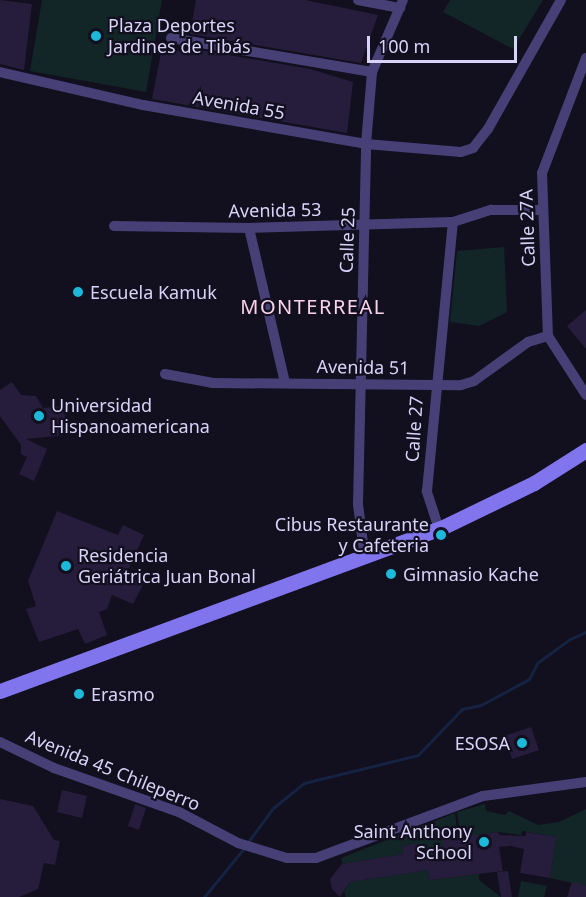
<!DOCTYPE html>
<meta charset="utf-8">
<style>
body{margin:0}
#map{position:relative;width:586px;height:897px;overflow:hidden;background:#120f1e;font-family:"Noto Sans",sans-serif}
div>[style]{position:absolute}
.green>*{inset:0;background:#132627}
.stream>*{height:3px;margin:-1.5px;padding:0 1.5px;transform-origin:1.5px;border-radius:1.5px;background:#152342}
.building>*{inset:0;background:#261d3c}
.minor>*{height:10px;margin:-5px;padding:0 5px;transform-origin:5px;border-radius:5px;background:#464077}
.secondary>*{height:15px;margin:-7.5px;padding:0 7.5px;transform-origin:7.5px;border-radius:7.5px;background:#8075ed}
.dots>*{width:16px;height:16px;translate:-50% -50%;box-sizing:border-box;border:3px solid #120f1e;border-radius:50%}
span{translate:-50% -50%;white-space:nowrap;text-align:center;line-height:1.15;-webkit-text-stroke:4.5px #120f1e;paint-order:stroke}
.poi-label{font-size:18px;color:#d9d2f9}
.left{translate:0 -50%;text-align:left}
.right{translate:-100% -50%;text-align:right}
.street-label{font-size:18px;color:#d9d2f9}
.neighbourhood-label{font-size:20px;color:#f9d3e9;letter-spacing:1.5px}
.scale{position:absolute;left:367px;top:36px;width:150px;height:27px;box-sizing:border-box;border:3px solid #d9d2f9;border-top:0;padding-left:8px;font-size:18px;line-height:21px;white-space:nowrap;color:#d9d2f9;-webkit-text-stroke:4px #120f1e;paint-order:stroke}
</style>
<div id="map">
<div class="green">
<i style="clip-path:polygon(42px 0,162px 0,146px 92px,30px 71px)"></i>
<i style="clip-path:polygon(450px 0,543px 0,513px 49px,443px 12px)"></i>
<i style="clip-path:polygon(504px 247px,507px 312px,479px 326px,450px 322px,457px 251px)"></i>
<i style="clip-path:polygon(485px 804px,486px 811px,505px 815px,509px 811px,538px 825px,559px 822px,586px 809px,586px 886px,550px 878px,556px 837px,522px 831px,521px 835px,498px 832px,461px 837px,457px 812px)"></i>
<i style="clip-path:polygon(455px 813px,457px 831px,442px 833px,445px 857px,427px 859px,424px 848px,418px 848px,417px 843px,402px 846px,403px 854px,342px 864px,341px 858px)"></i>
<i style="clip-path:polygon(428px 870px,430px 880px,479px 874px,479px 880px,501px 897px,346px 897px,344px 892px,350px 882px)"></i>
<i style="clip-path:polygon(521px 881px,547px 886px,544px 897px,518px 897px)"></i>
</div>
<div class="stream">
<i style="left:248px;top:842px;width:42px;rotate:-53.7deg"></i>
<i style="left:273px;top:808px;width:40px;rotate:-39deg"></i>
<i style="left:304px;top:783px;width:117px;rotate:-13.8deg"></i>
<i style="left:418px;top:755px;width:64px;rotate:-46.3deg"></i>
<i style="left:462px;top:709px;width:19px;rotate:-12deg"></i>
<i style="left:481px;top:705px;width:55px;rotate:-28.4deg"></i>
<i style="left:529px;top:679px;width:18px;rotate:-63deg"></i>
<i style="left:537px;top:663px;width:41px;rotate:-36deg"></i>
<i style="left:570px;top:639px;width:17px;rotate:-24deg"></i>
<i style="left:204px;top:897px;width:63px;rotate:-50.8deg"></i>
</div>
<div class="building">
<i style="clip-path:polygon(0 0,32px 4px,24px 70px,0 64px)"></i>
<i style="clip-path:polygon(196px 0,305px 0,378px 15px,361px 63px,190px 34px)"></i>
<i style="clip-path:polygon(162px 48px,187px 52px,188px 48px,310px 69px,353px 82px,347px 133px,152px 99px)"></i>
<i style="clip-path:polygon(586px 310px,586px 349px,567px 326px)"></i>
<i style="clip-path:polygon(12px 382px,21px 395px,36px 396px,43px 408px,64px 406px,67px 435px,26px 439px,47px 449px,34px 481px,19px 474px,27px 457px,21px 454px,21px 445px,0 416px,0 390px)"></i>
<i style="clip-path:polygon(57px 511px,118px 535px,123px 525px,144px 535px,126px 575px,144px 583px,133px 604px,112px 595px,107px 609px,99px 612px,107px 635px,85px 644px,78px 629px,39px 642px,26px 609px,36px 606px,28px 581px)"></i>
<i style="clip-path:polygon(531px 727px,539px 750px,512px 759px,504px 736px)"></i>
<i style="clip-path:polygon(62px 790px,87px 796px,82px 818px,57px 812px)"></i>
<i style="clip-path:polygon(0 799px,33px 806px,54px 840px,60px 841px,55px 865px,44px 863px,38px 889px,19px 897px,0 897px)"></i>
<i style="clip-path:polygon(135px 804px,146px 808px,139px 830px,128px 826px)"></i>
<i style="clip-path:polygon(457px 831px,458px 837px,498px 832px,499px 835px,526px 836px,526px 832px,556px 837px,550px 878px,520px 873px,524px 849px,511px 846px,499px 847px,503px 871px,430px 880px,428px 870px,350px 882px,340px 897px,332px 889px,330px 879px,342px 864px,403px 854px,402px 846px,417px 843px,418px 848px,424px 847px,427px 859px,445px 857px,441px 833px)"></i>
<i style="clip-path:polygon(508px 871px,512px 897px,501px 897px,497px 872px)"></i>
<i style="clip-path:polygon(572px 882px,586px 886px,586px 897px,567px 897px)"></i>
</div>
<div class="minor">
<i style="left:358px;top:0;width:43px;rotate:10.8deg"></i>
<i style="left:171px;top:38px;width:204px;rotate:9.6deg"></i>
<i style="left:586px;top:58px;width:123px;rotate:110.9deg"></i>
<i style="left:542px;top:173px;width:163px;rotate:87.9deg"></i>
<i style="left:548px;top:336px;width:70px;rotate:57.2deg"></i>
<i style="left:0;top:72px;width:147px;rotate:13deg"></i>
<i style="left:143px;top:105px;width:226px;rotate:9.9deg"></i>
<i style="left:366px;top:144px;width:95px;rotate:4.8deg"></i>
<i style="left:461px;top:152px;width:13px;rotate:-18deg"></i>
<i style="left:473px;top:148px;width:24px;rotate:-52deg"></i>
<i style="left:488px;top:129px;width:148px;rotate:-60.5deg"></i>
<i style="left:114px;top:226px;width:135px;rotate:0.8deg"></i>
<i style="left:249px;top:228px;width:204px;rotate:-1.7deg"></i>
<i style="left:453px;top:222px;width:40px;rotate:-18deg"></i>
<i style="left:491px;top:210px;width:51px"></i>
<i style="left:249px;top:228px;width:159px;rotate:76.9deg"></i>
<i style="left:165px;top:374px;width:49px;rotate:10.6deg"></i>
<i style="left:213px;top:383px;width:248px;rotate:0.5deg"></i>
<i style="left:461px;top:385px;width:14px;rotate:-17deg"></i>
<i style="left:474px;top:381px;width:67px;rotate:-35.8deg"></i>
<i style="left:528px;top:342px;width:21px;rotate:-17deg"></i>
<i style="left:439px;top:529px;width:40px;rotate:-108deg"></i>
<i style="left:427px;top:491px;width:270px;rotate:-84.5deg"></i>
<i style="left:365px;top:559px;width:55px;rotate:-97.3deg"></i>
<i style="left:358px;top:504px;width:360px;rotate:-88.7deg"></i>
<i style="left:366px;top:144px;width:72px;rotate:-85.2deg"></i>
<i style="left:372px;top:72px;width:78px;rotate:-66.7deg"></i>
<i style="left:0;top:742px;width:60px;rotate:25.7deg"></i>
<i style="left:54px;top:768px;width:133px;rotate:19.4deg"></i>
<i style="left:179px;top:812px;width:67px;rotate:27.7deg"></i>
<i style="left:238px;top:843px;width:51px;rotate:17deg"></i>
<i style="left:287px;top:858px;width:29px"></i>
<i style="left:316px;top:858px;width:178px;rotate:-20.4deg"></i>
<i style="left:483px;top:796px;width:104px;rotate:-7.7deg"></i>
</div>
<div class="secondary">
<i style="left:0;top:691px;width:468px;rotate:-20.3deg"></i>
<i style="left:439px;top:529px;width:106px;rotate:-25.8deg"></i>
<i style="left:534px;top:483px;width:62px;rotate:-32.4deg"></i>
</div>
<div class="dots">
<i style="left:96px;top:36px;background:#1db9da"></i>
<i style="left:78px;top:292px;background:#1db9da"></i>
<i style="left:39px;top:416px;background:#1db9da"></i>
<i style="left:441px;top:535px;background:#1db9da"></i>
<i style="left:66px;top:566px;background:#1db9da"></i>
<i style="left:391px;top:574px;background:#1db9da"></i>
<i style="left:79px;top:694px;background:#1db9da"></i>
<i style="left:522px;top:743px;background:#1db9da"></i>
<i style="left:484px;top:842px;background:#1db9da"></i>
</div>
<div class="poi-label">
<span class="left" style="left:108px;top:36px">Plaza Deportes<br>Jardines de Tibás</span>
<span class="left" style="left:90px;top:292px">Escuela Kamuk</span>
<span class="left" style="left:51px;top:416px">Universidad<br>Hispanoamericana</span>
<span class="right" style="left:429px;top:535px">Cibus Restaurante<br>y Cafeteria</span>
<span class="left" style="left:78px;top:566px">Residencia<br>Geriátrica Juan Bonal</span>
<span class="left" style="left:403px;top:574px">Gimnasio Kache</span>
<span class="left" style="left:91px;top:694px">Erasmo</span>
<span class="right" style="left:510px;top:743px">ESOSA</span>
<span class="right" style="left:472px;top:842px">Saint Anthony<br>School</span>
</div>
<div class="street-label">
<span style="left:239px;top:105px;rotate:10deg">Avenida 55</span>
<span style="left:275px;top:210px;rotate:-1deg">Avenida 53</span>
<span style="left:527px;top:228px;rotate:-92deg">Calle 27A</span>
<span style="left:347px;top:240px;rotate:-88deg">Calle 25</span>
<span style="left:363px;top:367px;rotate:1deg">Avenida 51</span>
<span style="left:414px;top:429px;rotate:-86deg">Calle 27</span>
<span style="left:113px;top:770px;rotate:22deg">Avenida 45 Chileperro</span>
</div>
<div class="neighbourhood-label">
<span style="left:313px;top:306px">MONTERREAL</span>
</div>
<div class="scale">100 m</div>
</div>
